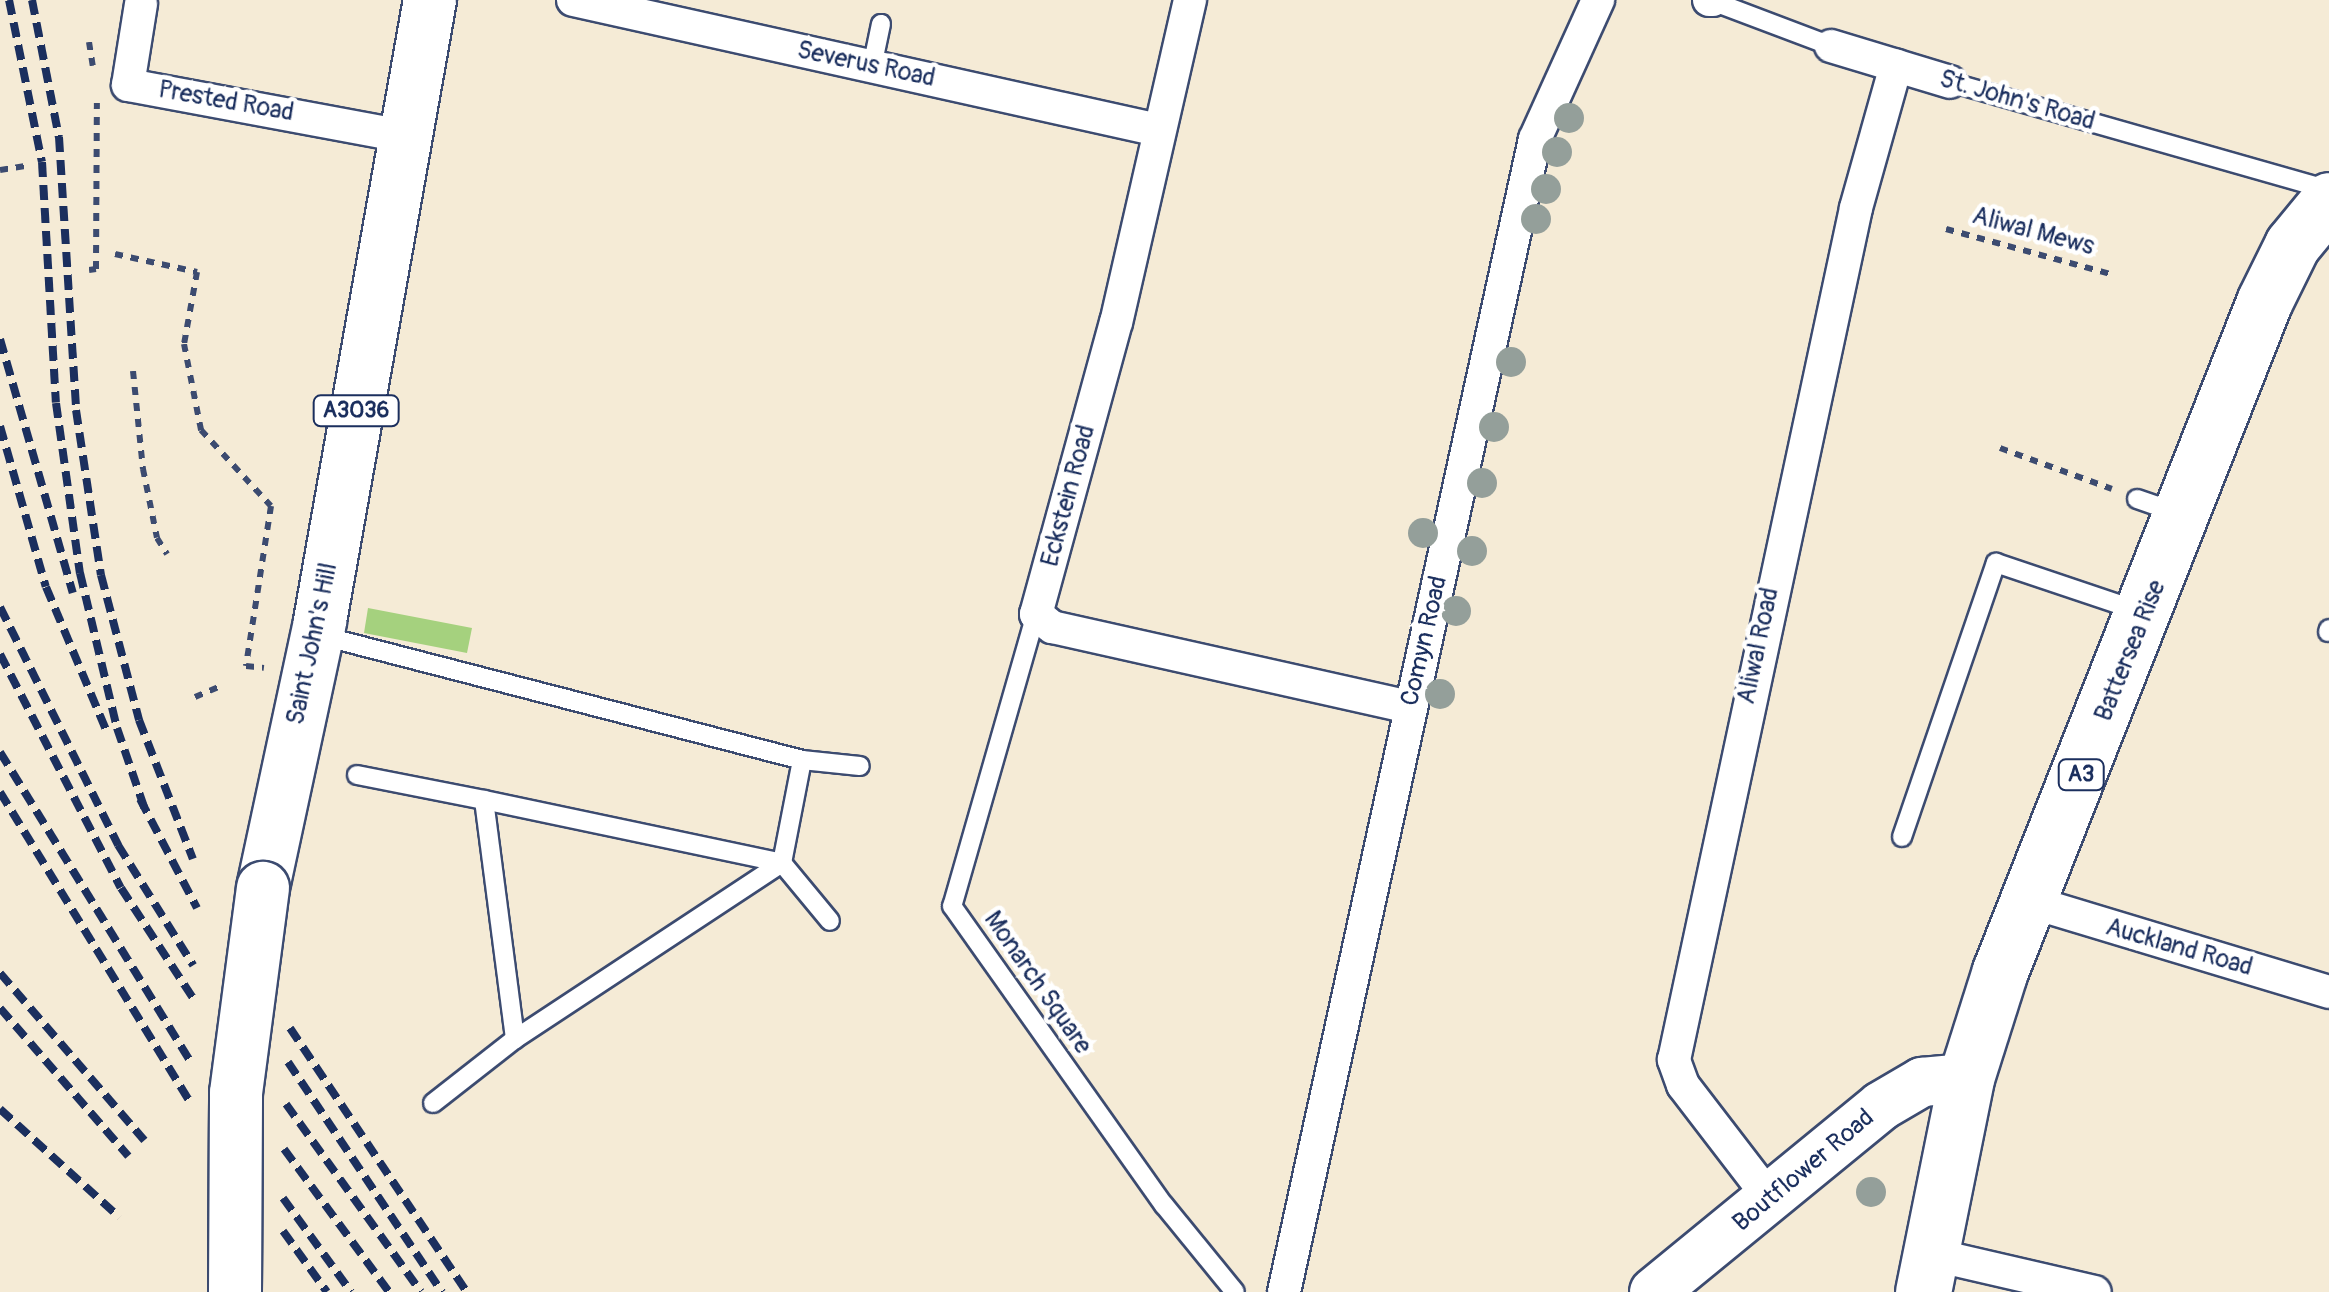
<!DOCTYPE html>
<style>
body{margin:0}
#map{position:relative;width:2329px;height:1292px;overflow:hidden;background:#f5ebd6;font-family:Pangolin,sans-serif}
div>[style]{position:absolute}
.green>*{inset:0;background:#a5d17e}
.path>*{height:6px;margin-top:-3px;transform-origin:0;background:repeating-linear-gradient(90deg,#3c4b70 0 8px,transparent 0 16px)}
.roads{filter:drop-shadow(2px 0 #3c4b70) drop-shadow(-2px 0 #3c4b70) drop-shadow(0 2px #3c4b70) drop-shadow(0 -2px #3c4b70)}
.lane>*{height:18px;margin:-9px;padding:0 9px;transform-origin:9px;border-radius:9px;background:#fff}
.street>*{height:32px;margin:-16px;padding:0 16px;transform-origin:16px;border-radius:16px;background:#fff}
.secondary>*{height:48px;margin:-24px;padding:0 24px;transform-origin:24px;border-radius:24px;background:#fff}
.primary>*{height:52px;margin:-26px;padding:0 26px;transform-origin:26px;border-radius:26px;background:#fff}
.highway>*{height:55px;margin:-27.5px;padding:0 27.5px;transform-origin:27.5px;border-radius:27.5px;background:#fff}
.rail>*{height:8px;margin-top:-4px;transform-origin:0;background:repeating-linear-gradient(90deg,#1b2f5e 0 15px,transparent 0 23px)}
.bridges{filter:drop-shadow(2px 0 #3c4b70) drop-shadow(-2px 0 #3c4b70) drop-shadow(0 2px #3c4b70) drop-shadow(0 -2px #3c4b70)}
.primary-bridge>*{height:52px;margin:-26px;padding:0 26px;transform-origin:26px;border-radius:26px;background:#fff}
.trees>*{width:30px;height:30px;margin:-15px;border-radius:50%;background:#949f9a}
span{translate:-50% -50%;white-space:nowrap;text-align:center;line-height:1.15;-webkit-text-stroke:9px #fff;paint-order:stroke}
.shield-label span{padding:2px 8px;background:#fff;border:2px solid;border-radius:8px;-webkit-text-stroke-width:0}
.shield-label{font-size:22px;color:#1b2f5e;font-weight:700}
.street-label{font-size:25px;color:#1b2f5e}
</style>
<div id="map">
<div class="green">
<i style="clip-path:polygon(368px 608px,472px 628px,467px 653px,364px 633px)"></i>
</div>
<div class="path">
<i style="left:89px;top:42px;width:24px;rotate:81deg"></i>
<i style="left:0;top:170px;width:30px;rotate:-9deg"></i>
<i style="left:1946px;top:229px;width:170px;rotate:15.3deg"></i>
<i style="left:115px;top:254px;width:84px;rotate:12.4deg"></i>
<i style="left:197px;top:272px;width:73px;rotate:100.2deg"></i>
<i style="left:184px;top:344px;width:88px;rotate:78.8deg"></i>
<i style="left:201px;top:430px;width:103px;rotate:47.4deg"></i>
<i style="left:271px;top:506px;width:162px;rotate:98.9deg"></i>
<i style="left:246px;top:666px;width:18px;rotate:6deg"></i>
<i style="left:89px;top:270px;width:7px;rotate:-8deg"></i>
<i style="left:96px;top:269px;width:166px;rotate:-89.7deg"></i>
<i style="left:133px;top:371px;width:99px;rotate:84.2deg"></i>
<i style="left:143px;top:469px;width:70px;rotate:78.5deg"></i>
<i style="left:157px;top:538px;width:19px;rotate:58deg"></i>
<i style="left:2000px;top:448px;width:119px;rotate:20.1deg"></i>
<i style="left:195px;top:697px;width:30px;rotate:-23deg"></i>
</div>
<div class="roads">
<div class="lane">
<i style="left:1712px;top:1px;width:127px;rotate:20.7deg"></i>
<i style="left:872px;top:67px;width:44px;rotate:-78.2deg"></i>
<i style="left:1950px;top:82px;width:394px;rotate:15.9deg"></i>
<i style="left:2137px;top:499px;width:39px;rotate:19deg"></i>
<i style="left:1036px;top:614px;width:304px;rotate:106deg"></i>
<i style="left:952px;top:906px;width:367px;rotate:54.7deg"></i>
<i style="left:1164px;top:1205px;width:112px;rotate:50.8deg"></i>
<i style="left:2328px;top:632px;width:3px;rotate:-72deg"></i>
<i style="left:319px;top:635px;width:499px;rotate:14.5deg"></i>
<i style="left:357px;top:775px;width:129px;rotate:11.1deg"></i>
<i style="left:484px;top:800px;width:241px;rotate:82.6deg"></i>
<i style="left:515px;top:1039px;width:104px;rotate:142deg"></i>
<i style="left:484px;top:800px;width:305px;rotate:11.9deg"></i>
<i style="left:782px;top:863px;width:75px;rotate:50.4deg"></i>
<i style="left:1902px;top:837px;width:290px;rotate:-71.1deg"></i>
<i style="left:1996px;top:563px;width:148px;rotate:18.6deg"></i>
<i style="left:515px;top:1039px;width:320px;rotate:-33.4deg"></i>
<i style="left:782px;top:863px;width:105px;rotate:-79deg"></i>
<i style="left:802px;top:760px;width:58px;rotate:5.9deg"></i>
</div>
<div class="street">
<i style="left:573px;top:0;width:599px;rotate:12.53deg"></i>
<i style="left:1190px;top:0;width:330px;rotate:102.9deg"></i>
<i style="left:1116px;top:322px;width:303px;rotate:105.3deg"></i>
<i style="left:1036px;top:614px;width:21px;rotate:39deg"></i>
<i style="left:1052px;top:627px;width:367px;rotate:12.6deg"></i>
<i style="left:1709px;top:0;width:4px"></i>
<i style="left:141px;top:4px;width:82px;rotate:99.1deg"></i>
<i style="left:128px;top:85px;width:280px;rotate:10.5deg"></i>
<i style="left:1831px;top:46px;width:124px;rotate:16.8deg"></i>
<i style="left:2031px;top:902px;width:311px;rotate:16.8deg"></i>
<i style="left:1772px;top:1201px;width:146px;rotate:-127.5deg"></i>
<i style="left:1683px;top:1085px;width:27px;rotate:-110deg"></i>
<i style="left:1674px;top:1060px;width:871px;rotate:-77.94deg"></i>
<i style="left:1856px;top:208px;width:148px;rotate:-74.3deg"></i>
<i style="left:1930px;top:1254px;width:169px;rotate:13deg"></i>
<i style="left:1284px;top:1292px;width:1180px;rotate:-77.72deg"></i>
<i style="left:1535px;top:139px;width:153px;rotate:-65.6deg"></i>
</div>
<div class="secondary">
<i style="left:1654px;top:1292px;width:293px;rotate:-39.3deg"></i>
<i style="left:1881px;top:1106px;width:48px;rotate:-30.3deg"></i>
<i style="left:1922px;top:1082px;width:44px;rotate:-5.2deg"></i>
</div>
<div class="primary">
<i style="left:263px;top:888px;width:273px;rotate:-77.9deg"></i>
<i style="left:320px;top:621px;width:631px;rotate:-79.96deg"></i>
</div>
<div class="highway">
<i style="left:1923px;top:1292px;width:218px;rotate:-78.6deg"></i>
<i style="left:1966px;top:1078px;width:112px;rotate:-72.4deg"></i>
<i style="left:2000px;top:971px;width:719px;rotate:-68.46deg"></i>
<i style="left:2264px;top:302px;width:64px;rotate:-63.8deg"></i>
<i style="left:2292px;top:245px;width:58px;rotate:-50.6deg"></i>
</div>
</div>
<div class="rail">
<i style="left:9px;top:0;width:165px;rotate:78.5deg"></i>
<i style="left:42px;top:162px;width:241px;rotate:86.7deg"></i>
<i style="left:56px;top:403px;width:172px;rotate:82deg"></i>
<i style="left:80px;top:573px;width:159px;rotate:76.6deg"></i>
<i style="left:117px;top:728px;width:87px;rotate:71.1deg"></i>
<i style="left:32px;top:0;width:140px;rotate:78.9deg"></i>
<i style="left:59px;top:137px;width:274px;rotate:86.4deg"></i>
<i style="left:76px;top:410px;width:167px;rotate:81.4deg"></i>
<i style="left:101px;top:575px;width:150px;rotate:75.3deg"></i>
<i style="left:139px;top:720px;width:149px;rotate:68.8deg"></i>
<i style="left:0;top:339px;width:264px;rotate:74deg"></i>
<i style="left:0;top:426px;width:167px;rotate:74.1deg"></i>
<i style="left:46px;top:587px;width:157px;rotate:67.2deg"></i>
<i style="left:0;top:607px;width:266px;rotate:63.6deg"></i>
<i style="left:118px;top:845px;width:142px;rotate:58deg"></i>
<i style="left:0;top:654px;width:263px;rotate:62.7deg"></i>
<i style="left:121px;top:888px;width:131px;rotate:56.8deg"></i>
<i style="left:0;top:752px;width:364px;rotate:58.4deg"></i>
<i style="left:0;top:792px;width:364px;rotate:58.5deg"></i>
<i style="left:140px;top:799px;width:123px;rotate:62.4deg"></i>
<i style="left:0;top:973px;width:221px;rotate:49.2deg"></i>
<i style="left:0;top:1008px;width:196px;rotate:49.1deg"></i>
<i style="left:290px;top:1028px;width:318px;rotate:56.2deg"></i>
<i style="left:288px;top:1062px;width:277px;rotate:56.2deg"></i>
<i style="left:286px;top:1104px;width:231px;rotate:54.3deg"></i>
<i style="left:0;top:1109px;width:161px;rotate:42.2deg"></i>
<i style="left:284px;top:1149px;width:177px;rotate:53.7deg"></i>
<i style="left:283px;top:1198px;width:116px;rotate:54.1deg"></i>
<i style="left:283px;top:1231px;width:75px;rotate:54.2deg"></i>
</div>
<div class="bridges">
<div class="primary-bridge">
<i style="left:235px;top:1292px;width:199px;rotate:-89.7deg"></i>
<i style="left:236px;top:1093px;width:207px;rotate:-82.5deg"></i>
</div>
</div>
<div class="trees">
<i style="left:1569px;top:118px"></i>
<i style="left:1557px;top:152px"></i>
<i style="left:1546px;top:189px"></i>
<i style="left:1536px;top:219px"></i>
<i style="left:1511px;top:362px"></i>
<i style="left:1494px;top:427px"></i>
<i style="left:1482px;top:483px"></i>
<i style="left:1423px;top:533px"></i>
<i style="left:1472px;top:551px"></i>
<i style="left:1456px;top:611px"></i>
<i style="left:1440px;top:694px"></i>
<i style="left:1871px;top:1192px"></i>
</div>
<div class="shield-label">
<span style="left:356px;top:411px">A3036</span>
<span style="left:2081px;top:775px">A3</span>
</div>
<div class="street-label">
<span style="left:866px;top:65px;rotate:12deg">Severus Road</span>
<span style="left:2017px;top:101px;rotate:16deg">St. John's Road</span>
<span style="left:226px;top:102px;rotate:10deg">Prested Road</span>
<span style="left:2033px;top:232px;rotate:15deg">Aliwal Mews</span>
<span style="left:1069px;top:496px;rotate:-75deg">Eckstein Road</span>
<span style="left:1425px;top:641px;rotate:-77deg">Comyn Road</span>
<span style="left:313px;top:644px;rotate:-78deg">Saint John's Hill</span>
<span style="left:1759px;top:646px;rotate:-78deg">Aliwal Road</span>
<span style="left:2131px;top:651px;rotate:-68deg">Battersea Rise</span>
<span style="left:2179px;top:948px;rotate:16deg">Auckland Road</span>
<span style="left:1037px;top:983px;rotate:55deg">Monarch Square</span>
<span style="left:1804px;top:1171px;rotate:-40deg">Boutflower Road</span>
</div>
</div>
